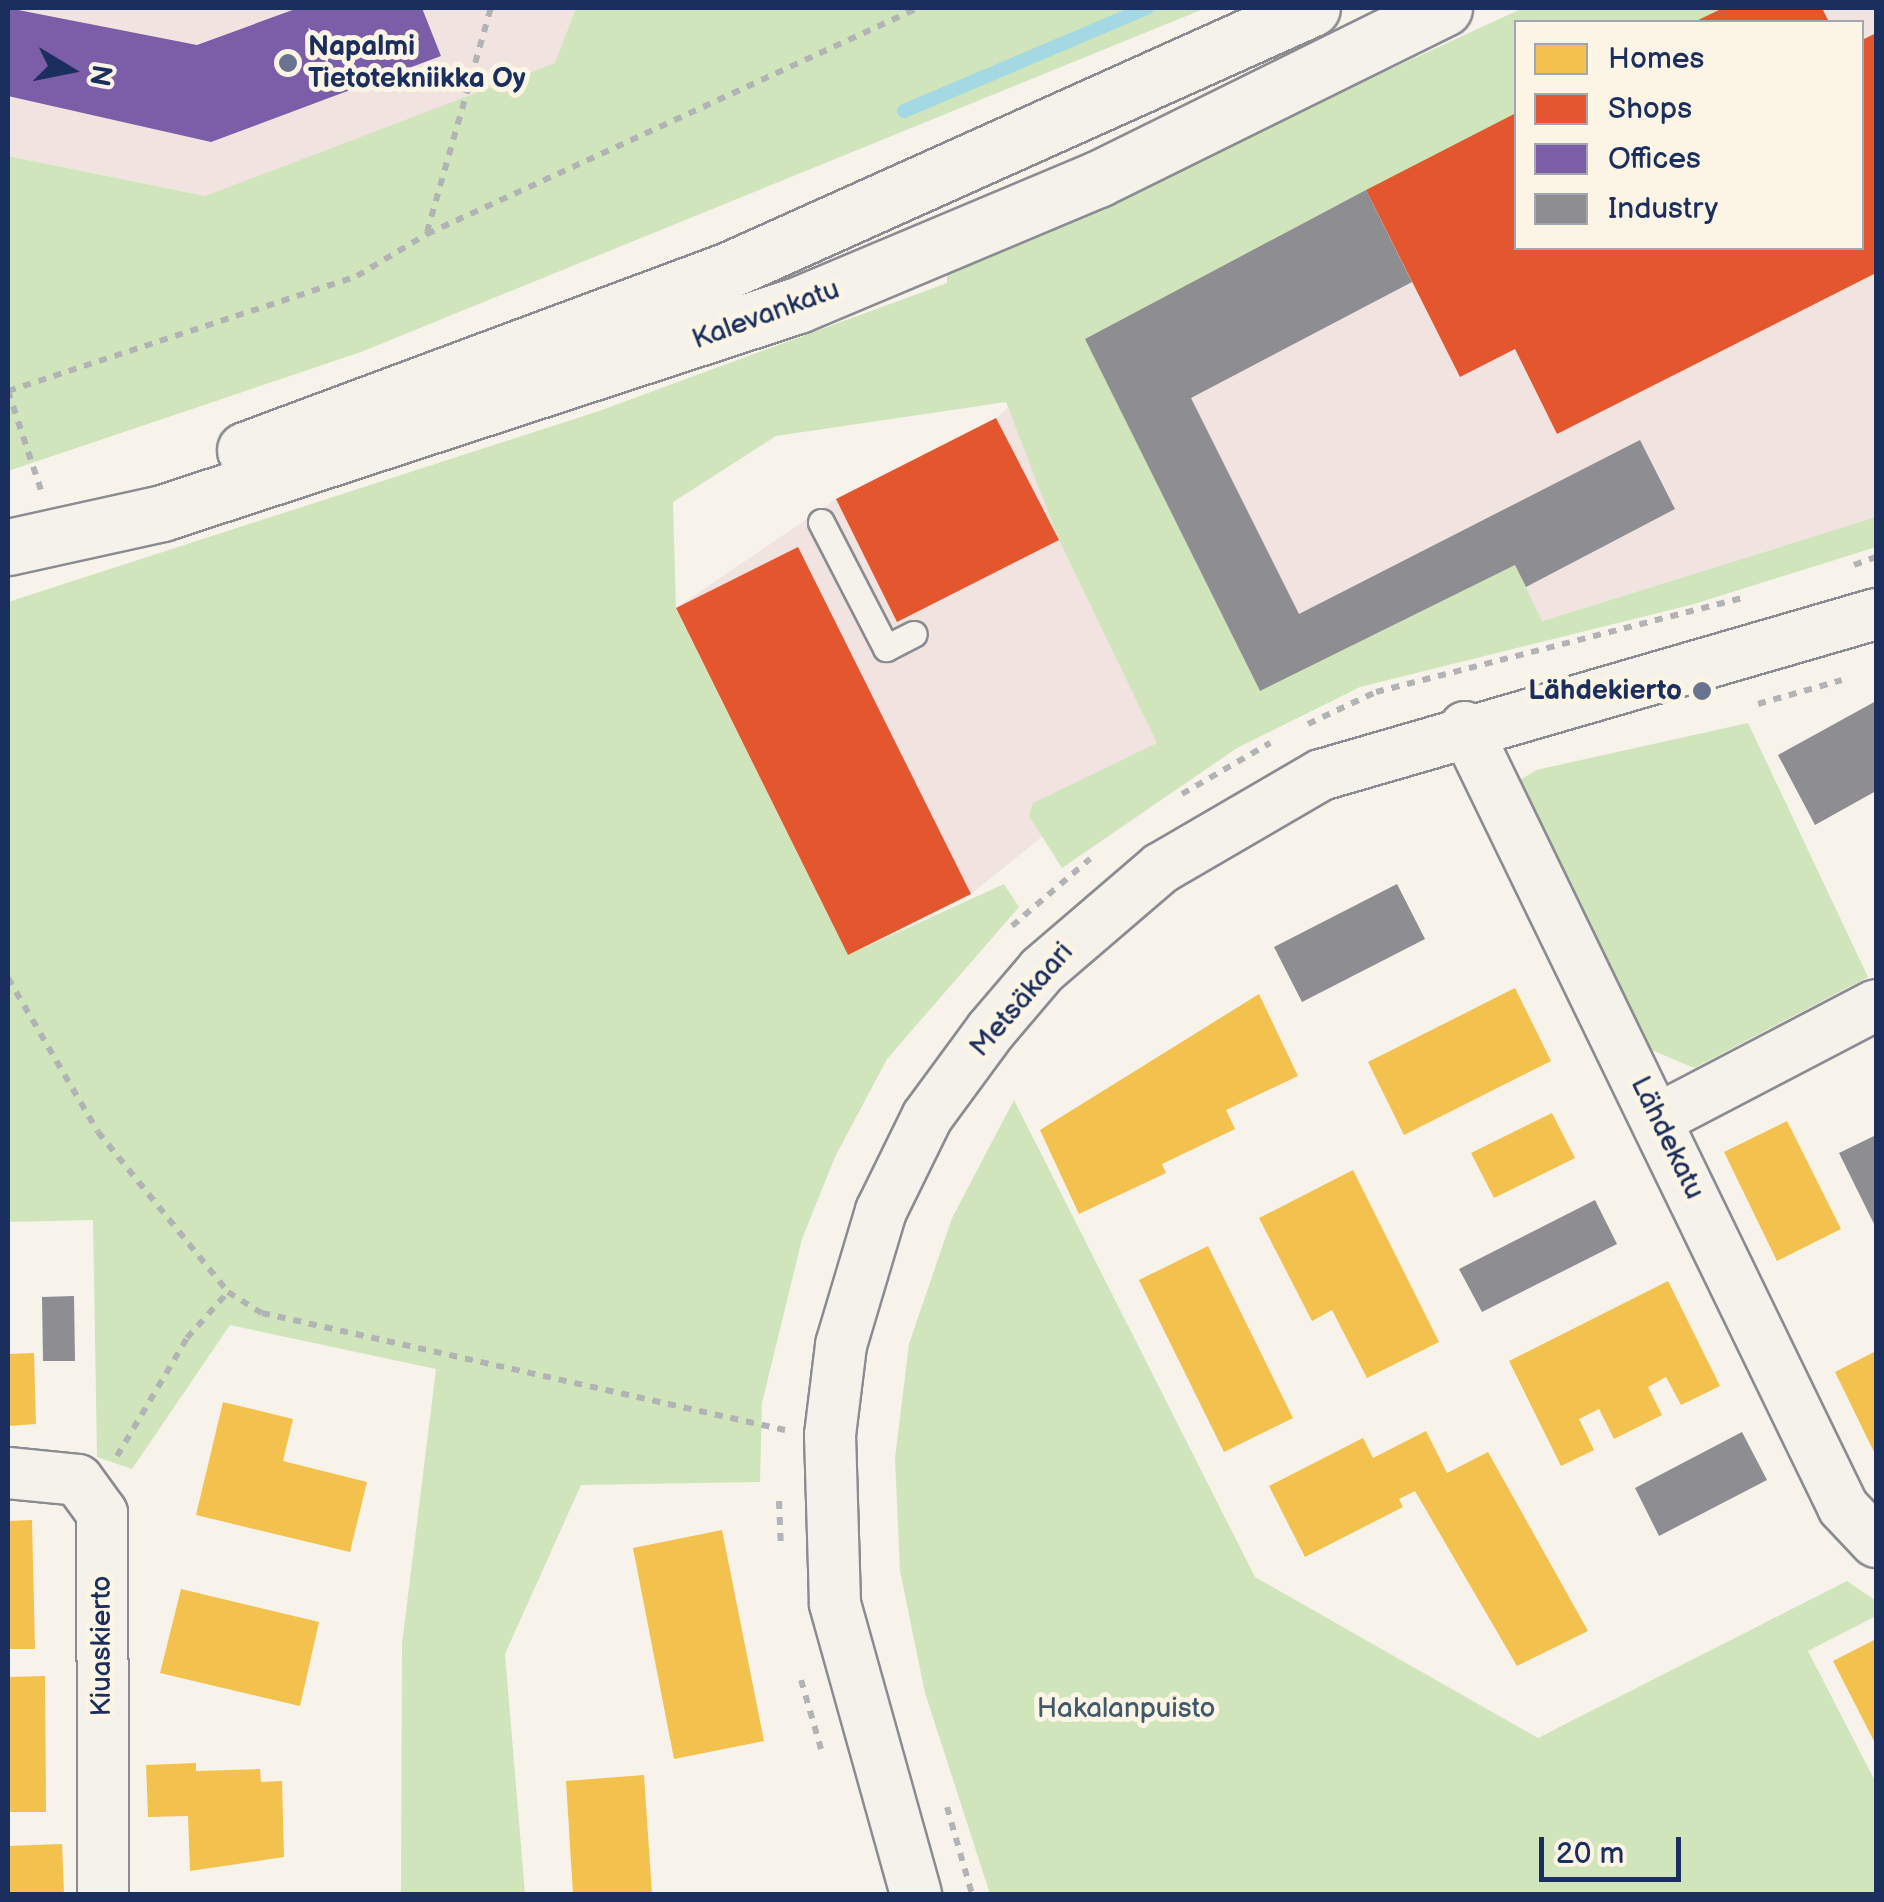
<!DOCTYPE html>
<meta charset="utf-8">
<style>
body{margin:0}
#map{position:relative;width:1884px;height:1902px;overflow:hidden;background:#f7f3ea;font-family:"Balsamiq Sans",sans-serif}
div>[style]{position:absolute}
.built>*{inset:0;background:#f1e4e0}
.green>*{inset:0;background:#d0e5bc}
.homes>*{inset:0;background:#f2c14e}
.shops>*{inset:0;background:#e4572e}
.offices>*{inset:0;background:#7b5ea7}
.industry>*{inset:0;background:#8d8d92}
.stream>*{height:14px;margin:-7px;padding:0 7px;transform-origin:7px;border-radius:7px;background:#a4d8e3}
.path>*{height:6px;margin-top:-3px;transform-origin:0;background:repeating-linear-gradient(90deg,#b2b3b4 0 8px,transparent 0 16px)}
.roads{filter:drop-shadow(2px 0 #8a8c91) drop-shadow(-2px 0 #8a8c91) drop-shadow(0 2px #8a8c91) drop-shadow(0 -2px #8a8c91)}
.lane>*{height:25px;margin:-12.5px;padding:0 12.5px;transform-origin:12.5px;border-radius:12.5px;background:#f5f2ec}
.street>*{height:50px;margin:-25px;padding:0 25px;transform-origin:25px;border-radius:25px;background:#f5f2ec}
.secondary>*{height:55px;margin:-27.5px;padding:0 27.5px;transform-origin:27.5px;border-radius:27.5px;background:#f5f2ec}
.dots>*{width:28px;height:28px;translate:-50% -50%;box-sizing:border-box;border:5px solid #fcf5e5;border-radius:50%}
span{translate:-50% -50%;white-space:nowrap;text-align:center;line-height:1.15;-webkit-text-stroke:10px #fcf5e5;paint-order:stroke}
.poi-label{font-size:28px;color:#1b2f5e;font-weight:700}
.left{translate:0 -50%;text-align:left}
.right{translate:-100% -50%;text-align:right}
.street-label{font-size:28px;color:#1b2f5e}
.park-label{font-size:28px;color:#405a6c}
.frame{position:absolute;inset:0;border:10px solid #1b2f5e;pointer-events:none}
.legend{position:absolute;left:1514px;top:20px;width:350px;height:230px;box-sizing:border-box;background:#fcf5e5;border:2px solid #a2a6af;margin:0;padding:12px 18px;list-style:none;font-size:30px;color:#1b2f5e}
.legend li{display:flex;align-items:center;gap:20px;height:50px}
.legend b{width:50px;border:2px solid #a2a6af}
.north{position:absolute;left:20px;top:20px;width:100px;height:100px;-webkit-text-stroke:8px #fcf5e5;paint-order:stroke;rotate:100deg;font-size:28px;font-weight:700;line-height:40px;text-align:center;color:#1b2f5e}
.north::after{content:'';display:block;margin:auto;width:35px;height:45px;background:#1b2f5e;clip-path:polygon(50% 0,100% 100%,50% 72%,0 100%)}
.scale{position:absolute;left:1539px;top:1837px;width:142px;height:45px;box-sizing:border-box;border:5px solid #1b2f5e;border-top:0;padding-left:12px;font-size:30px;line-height:35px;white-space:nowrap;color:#1b2f5e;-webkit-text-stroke:8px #fcf5e5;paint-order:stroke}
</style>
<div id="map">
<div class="built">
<i style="clip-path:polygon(8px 8px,576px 8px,556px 63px,205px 196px,8px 156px)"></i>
<i style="clip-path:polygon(1673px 8px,1876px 8px,1876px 517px,1541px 621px,1514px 566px,1158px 744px,971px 894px,848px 955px,676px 608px,836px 499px,996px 418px,1085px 339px,1516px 96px,1516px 248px,1862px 248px,1862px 22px,1647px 22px)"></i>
</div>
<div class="green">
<i style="clip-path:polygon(576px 8px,1206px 8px,361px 352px,8px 471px,8px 156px,205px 196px,555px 63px)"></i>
<i style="clip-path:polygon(1523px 8px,1723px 8px,1694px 22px,1516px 22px,1516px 113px,1086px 339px,1260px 691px,1515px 565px,1542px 621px,1876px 517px,1876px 547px,1694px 604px,1360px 687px,1237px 748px,1062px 868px,1029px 816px,1033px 803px,1157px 743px,1059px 540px,1006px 402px,776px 436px,673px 502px,676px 609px,848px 955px,1004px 884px,1019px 907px,887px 1059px,835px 1157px,802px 1239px,762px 1403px,760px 1482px,581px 1485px,505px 1654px,525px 1894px,401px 1894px,402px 1644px,436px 1369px,230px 1325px,132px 1469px,97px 1457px,93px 1220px,8px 1222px,8px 602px,599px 411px,947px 283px,947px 274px)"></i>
<i style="clip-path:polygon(1748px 723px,1868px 977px,1694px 1068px,1647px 1048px,1515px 783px,1536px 770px)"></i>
<i style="clip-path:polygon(1014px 1100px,1255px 1577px,1538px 1738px,1847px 1581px,1876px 1601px,1876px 1616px,1808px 1651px,1876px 1783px,1876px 1894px,990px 1894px,925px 1693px,900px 1571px,895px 1458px,909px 1344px,952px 1218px)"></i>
</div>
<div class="homes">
<i style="clip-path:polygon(1515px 988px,1551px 1061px,1404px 1135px,1368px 1062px)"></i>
<i style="clip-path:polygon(1259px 994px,1298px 1076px,1226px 1110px,1235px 1129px,1162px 1164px,1166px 1173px,1079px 1214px,1040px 1130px)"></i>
<i style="clip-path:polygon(1552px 1113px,1575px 1158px,1494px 1198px,1471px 1153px)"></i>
<i style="clip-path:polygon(1787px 1121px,1841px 1229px,1777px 1261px,1724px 1152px)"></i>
<i style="clip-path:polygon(1353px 1170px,1439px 1342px,1367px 1378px,1332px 1310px,1312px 1321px,1259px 1218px)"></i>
<i style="clip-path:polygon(1208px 1246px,1293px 1418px,1224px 1452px,1139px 1280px)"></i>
<i style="clip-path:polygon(1668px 1281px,1720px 1386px,1681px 1405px,1666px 1377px,1648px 1387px,1662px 1415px,1614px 1439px,1599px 1409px,1579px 1419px,1594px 1450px,1561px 1466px,1509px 1361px)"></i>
<i style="clip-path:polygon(1876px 1351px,1876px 1456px,1835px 1372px)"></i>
<i style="clip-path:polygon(34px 1353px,36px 1424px,8px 1426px,8px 1354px)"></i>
<i style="clip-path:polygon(223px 1402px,293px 1419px,283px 1461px,367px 1482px,350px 1552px,196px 1515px)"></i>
<i style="clip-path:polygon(1426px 1431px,1447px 1473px,1488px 1452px,1588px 1631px,1517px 1666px,1415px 1491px,1399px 1499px,1403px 1507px,1305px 1557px,1269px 1486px,1363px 1438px,1373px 1458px)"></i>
<i style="clip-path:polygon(32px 1520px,35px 1649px,8px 1649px,8px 1521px)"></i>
<i style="clip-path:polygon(722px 1530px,764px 1741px,674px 1759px,633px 1548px)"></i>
<i style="clip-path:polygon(181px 1589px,319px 1622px,300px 1706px,160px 1673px)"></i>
<i style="clip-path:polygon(1876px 1639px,1876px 1745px,1833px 1661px)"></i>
<i style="clip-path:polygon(45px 1676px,46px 1812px,8px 1812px,8px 1677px)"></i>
<i style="clip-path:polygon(196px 1763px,196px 1771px,260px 1769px,261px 1782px,282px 1781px,284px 1857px,190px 1871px,188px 1816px,148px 1817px,146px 1765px)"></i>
<i style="clip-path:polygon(644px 1775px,652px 1894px,573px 1894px,566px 1781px)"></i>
<i style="clip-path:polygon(62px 1844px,64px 1894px,8px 1894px,8px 1846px)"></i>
</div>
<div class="shops">
<i style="clip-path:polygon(1723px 8px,1822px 8px,1829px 22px,1694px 22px)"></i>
<i style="clip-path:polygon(1876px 33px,1876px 273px,1557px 434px,1515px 349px,1460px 377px,1366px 190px,1516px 113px,1516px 248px,1862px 248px,1862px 40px)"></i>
<i style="clip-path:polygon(996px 418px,1059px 540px,897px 622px,836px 499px)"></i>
<i style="clip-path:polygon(798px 547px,971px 894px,848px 955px,676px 608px)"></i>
</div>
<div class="offices">
<i style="clip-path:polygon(8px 8px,197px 45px,298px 8px,422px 8px,441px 56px,211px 142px,8px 96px)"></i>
</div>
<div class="industry">
<i style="clip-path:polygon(1366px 190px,1412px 282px,1191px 398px,1299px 614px,1640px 440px,1675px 509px,1526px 587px,1515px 565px,1260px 691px,1085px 339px)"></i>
<i style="clip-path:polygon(1876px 701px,1876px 791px,1815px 825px,1778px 755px)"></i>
<i style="clip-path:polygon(1397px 884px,1425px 939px,1302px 1002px,1274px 947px)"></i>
<i style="clip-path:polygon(1876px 1135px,1876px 1228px,1839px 1153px)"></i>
<i style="clip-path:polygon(1595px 1200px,1617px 1244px,1482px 1312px,1459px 1269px)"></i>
<i style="clip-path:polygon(74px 1296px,75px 1361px,43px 1361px,42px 1297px)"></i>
<i style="clip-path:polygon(1742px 1432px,1767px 1480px,1659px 1536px,1635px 1488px)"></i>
</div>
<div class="stream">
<i style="left:904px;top:111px;width:264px;rotate:-23deg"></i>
</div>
<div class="path">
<i style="left:427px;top:232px;width:233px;rotate:-74.1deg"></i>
<i style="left:8px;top:391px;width:367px;rotate:-18.2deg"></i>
<i style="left:357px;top:276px;width:82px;rotate:-31deg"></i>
<i style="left:427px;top:234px;width:541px;rotate:-24.72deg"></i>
<i style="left:8px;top:391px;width:104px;rotate:71.6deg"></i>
<i style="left:1854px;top:565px;width:23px;rotate:-20deg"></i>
<i style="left:1758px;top:704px;width:87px;rotate:-15.9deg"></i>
<i style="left:1308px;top:724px;width:75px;rotate:-25.2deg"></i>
<i style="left:1376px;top:692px;width:377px;rotate:-14.4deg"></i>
<i style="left:1182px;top:794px;width:102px;rotate:-30.1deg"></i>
<i style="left:1012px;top:926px;width:103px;rotate:-40.7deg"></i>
<i style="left:8px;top:978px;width:178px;rotate:59.7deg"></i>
<i style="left:98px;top:1132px;width:206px;rotate:50.9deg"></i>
<i style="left:228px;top:1292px;width:40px;rotate:32deg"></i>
<i style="left:262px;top:1313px;width:536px;rotate:12.61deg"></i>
<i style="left:117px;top:1456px;width:137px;rotate:-59.3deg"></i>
<i style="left:187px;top:1338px;width:62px;rotate:-48.3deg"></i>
<i style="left:779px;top:1501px;width:48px;rotate:87.6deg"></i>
<i style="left:801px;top:1680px;width:72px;rotate:73.8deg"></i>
<i style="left:947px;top:1807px;width:91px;rotate:74deg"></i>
</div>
<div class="roads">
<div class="lane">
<i style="left:821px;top:522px;width:142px;rotate:62.7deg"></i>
<i style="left:886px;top:648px;width:31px;rotate:-27deg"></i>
</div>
<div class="street">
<i style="left:1465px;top:727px;width:867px;rotate:64.14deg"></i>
<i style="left:1843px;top:1507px;width:48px;rotate:46.7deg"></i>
<i style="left:1658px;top:1119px;width:246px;rotate:-27.6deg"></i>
<i style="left:8px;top:1473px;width:70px;rotate:5.7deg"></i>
<i style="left:78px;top:1480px;width:41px;rotate:54deg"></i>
<i style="left:102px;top:1513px;width:381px;rotate:89.8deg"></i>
<i style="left:916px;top:1894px;width:302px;rotate:-105.6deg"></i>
<i style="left:835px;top:1603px;width:168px;rotate:-91.7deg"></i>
<i style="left:830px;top:1435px;width:91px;rotate:-83deg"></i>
<i style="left:841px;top:1345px;width:140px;rotate:-73.4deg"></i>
<i style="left:881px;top:1211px;width:105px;rotate:-63.9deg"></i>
<i style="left:927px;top:1117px;width:108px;rotate:-53.7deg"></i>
<i style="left:991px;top:1030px;width:79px;rotate:-49.6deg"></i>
<i style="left:1042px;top:970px;width:157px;rotate:-40.6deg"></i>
<i style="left:1161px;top:868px;width:185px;rotate:-30.2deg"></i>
<i style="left:1321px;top:775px;width:578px;rotate:-16.18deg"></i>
</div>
<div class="secondary">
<i style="left:245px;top:450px;width:516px;rotate:-20.4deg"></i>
<i style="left:729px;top:270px;width:639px;rotate:-24.2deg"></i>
<i style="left:8px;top:547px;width:158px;rotate:-12.4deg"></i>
<i style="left:162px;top:513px;width:669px;rotate:-18.11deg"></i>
<i style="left:798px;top:305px;width:325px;rotate:-22.8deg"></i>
<i style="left:1098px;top:179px;width:386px;rotate:-26.3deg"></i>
</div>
</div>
<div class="dots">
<i style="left:288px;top:63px;background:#68748f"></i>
<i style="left:1702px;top:691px;background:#68748f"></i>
</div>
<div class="poi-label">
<span class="left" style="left:308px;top:63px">Napalmi<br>Tietotekniikka Oy</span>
<span class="right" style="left:1682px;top:691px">Lähdekierto</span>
</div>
<div class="street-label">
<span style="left:766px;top:315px;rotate:-20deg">Kalevankatu</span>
<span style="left:1022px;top:1000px;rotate:-49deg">Metsäkaari</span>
<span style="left:1667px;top:1138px;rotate:64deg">Lähdekatu</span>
<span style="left:102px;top:1646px;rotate:-90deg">Kiuaskierto</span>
</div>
<div class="park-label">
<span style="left:1126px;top:1709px">Hakalanpuisto</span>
</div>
<div class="frame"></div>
<ul class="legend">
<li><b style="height:28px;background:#f2c14e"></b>Homes</li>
<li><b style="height:28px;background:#e4572e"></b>Shops</li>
<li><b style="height:28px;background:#7b5ea7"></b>Offices</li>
<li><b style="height:28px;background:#8d8d92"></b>Industry</li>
</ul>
<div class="north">N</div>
<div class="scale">20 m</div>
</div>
